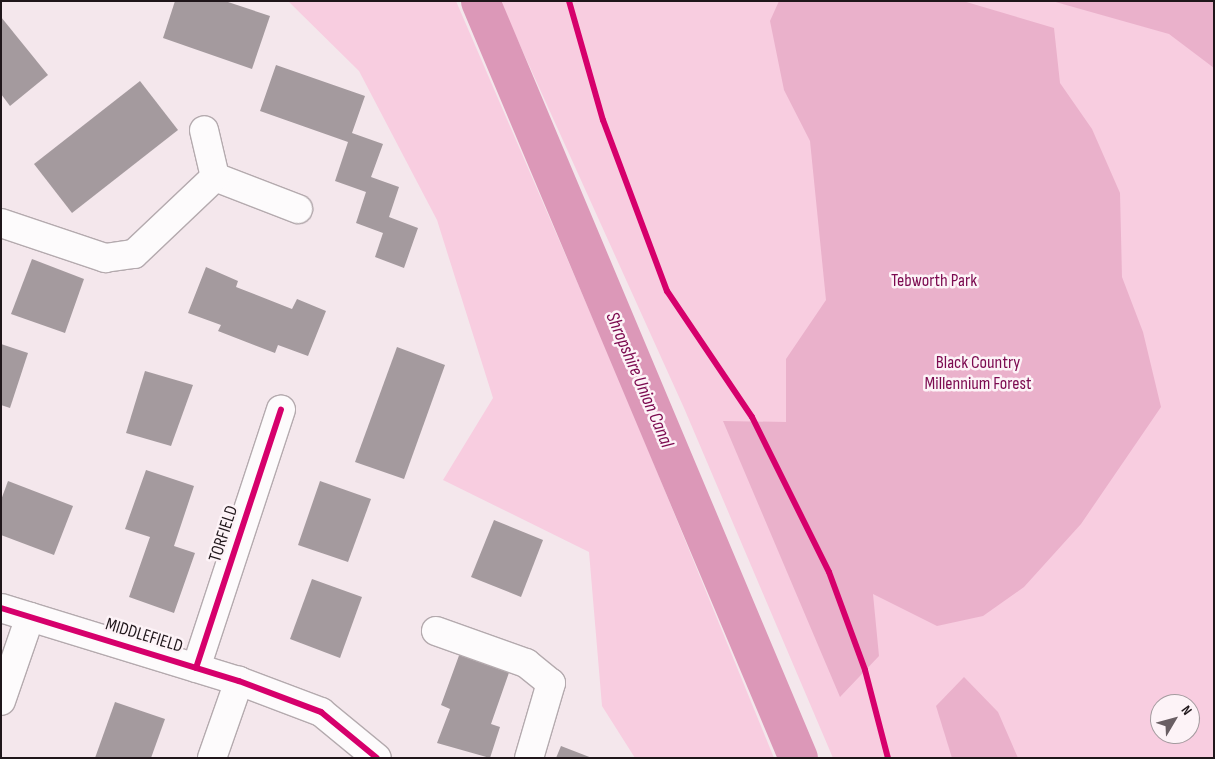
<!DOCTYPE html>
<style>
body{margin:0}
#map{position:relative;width:1215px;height:759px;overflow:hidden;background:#f4e7ec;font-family:"Sofia Sans Condensed",sans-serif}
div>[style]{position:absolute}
.green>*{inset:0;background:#f8cde0}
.forest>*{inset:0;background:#eab1cb}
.canal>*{height:39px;margin:-19.5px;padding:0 19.5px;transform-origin:19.5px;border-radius:19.5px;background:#dc98b8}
.building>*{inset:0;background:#a49a9e}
.roads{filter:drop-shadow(1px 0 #b4aaae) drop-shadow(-1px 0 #b4aaae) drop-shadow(0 1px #b4aaae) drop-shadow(0 -1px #b4aaae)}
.minor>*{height:28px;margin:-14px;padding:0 14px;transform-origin:14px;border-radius:14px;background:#fdfbfc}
.cycleway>*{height:6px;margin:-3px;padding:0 3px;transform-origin:3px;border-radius:3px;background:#d6006c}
span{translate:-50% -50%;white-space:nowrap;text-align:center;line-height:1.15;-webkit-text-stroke:5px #fdf3f7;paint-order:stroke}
.park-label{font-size:18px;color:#7c0a50}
.street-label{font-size:18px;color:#1f161a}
.water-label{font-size:19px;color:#7c094f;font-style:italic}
.frame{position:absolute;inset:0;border:2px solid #1f161a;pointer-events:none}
.north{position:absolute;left:1150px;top:694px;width:50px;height:50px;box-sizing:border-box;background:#fdf3f7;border:1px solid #a49b9f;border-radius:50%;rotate:53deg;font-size:14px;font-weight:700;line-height:20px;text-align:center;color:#1f161a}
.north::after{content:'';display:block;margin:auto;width:18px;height:22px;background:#6a5f64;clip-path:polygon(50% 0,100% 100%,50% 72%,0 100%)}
</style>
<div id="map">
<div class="green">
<i style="clip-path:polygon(288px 1px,456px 1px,625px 393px,774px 758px,635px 758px,602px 706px,589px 552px,443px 480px,493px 398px,437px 220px,359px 71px)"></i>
<i style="clip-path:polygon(evenodd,500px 1px,1214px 1px,1214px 758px,833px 758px,684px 408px,500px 1px,1160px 704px,1190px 704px,1190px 734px,1160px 734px,1160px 704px)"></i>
</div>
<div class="forest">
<i style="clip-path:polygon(779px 1px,963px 1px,1054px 28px,1060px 83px,1092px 129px,1120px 193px,1122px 277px,1143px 332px,1161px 407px,1081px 524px,1024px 587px,983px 616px,937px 626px,873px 594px,879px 656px,840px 697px,723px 421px,786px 422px,786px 359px,826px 300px,810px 141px,784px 90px,770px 21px)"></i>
<i style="clip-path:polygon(1052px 1px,1214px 1px,1214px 68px,1169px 34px)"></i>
<i style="clip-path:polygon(964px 677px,998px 712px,1018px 758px,952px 758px,936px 706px)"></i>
</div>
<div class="canal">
<i style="left:480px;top:1px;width:821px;rotate:67.21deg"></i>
</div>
<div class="building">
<i style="clip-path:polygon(175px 1px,225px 1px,270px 16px,252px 69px,163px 38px)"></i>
<i style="clip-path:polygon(1px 17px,48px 75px,10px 106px,1px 94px)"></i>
<i style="clip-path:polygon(276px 65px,365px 96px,352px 133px,383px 144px,371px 177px,399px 187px,389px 217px,418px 228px,404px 268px,375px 257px,383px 233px,356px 223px,366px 192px,335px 181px,348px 142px,260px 111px)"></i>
<i style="clip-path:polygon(140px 81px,178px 130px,72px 213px,34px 164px)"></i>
<i style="clip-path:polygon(32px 259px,84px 279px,65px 333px,11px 314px)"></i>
<i style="clip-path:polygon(206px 267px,238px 281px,236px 287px,292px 309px,297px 299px,326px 311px,308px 356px,278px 345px,275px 353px,218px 331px,221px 325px,188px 313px)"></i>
<i style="clip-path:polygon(1px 344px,28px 353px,10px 408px,1px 405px)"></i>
<i style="clip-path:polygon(397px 347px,445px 365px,404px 479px,355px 462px)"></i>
<i style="clip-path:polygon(145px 371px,193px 385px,171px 446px,126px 433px)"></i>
<i style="clip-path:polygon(146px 470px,194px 486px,174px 546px,195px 553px,174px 613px,129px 597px,150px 537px,125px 529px)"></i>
<i style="clip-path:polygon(8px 481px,73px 506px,54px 555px,1px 535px,1px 500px)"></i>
<i style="clip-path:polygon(320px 481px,371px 499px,348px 562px,298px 545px)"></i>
<i style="clip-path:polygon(494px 520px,543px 540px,521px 597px,471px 577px)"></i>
<i style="clip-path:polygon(312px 579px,362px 597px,340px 658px,290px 639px)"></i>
<i style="clip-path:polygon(461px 650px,511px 667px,491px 724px,500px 727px,490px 758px,437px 743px,450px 709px,441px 705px)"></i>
<i style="clip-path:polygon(115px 702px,165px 719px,151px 758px,95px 758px)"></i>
<i style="clip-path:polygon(561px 746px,592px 758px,556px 758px)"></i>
</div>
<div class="roads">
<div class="minor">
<i style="left:215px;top:177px;width:89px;rotate:21.1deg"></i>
<i style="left:1px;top:223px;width:110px;rotate:18.6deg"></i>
<i style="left:105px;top:258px;width:29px;rotate:-8deg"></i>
<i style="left:134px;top:254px;width:112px;rotate:-43.5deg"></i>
<i style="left:215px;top:177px;width:48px;rotate:-103.2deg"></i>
<i style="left:1px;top:608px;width:249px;rotate:17.1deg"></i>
<i style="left:239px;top:681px;width:88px;rotate:20.7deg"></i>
<i style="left:321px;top:712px;width:72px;rotate:39.4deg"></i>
<i style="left:436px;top:631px;width:96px;rotate:19.6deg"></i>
<i style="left:526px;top:663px;width:32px;rotate:39deg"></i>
<i style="left:551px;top:683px;width:78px;rotate:106.3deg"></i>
<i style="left:196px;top:668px;width:272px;rotate:-71.8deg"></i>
<i style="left:1px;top:701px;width:89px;rotate:-71deg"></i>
<i style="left:212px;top:758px;width:82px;rotate:-70.7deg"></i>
</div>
</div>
<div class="cycleway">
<i style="left:569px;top:1px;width:124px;rotate:74.1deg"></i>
<i style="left:603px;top:120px;width:183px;rotate:69.5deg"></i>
<i style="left:667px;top:291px;width:152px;rotate:56deg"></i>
<i style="left:752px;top:417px;width:173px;rotate:63.6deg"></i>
<i style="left:829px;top:572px;width:104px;rotate:69.8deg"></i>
<i style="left:865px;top:670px;width:91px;rotate:75.4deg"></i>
<i style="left:1px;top:608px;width:249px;rotate:17.1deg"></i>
<i style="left:239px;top:681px;width:88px;rotate:20.7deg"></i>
<i style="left:321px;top:712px;width:72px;rotate:39.4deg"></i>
<i style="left:196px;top:668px;width:272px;rotate:-71.8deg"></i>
</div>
<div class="park-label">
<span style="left:934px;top:281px">Tebworth Park</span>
<span style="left:978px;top:374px">Black Country<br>Millennium Forest</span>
</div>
<div class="street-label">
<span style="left:224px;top:534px;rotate:-72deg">TORFIELD</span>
<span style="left:144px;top:636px;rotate:17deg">MIDDLEFIELD</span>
</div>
<div class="water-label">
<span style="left:639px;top:380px;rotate:67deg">Shropshire Union Canal</span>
</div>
<div class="frame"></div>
<div class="north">N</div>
</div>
